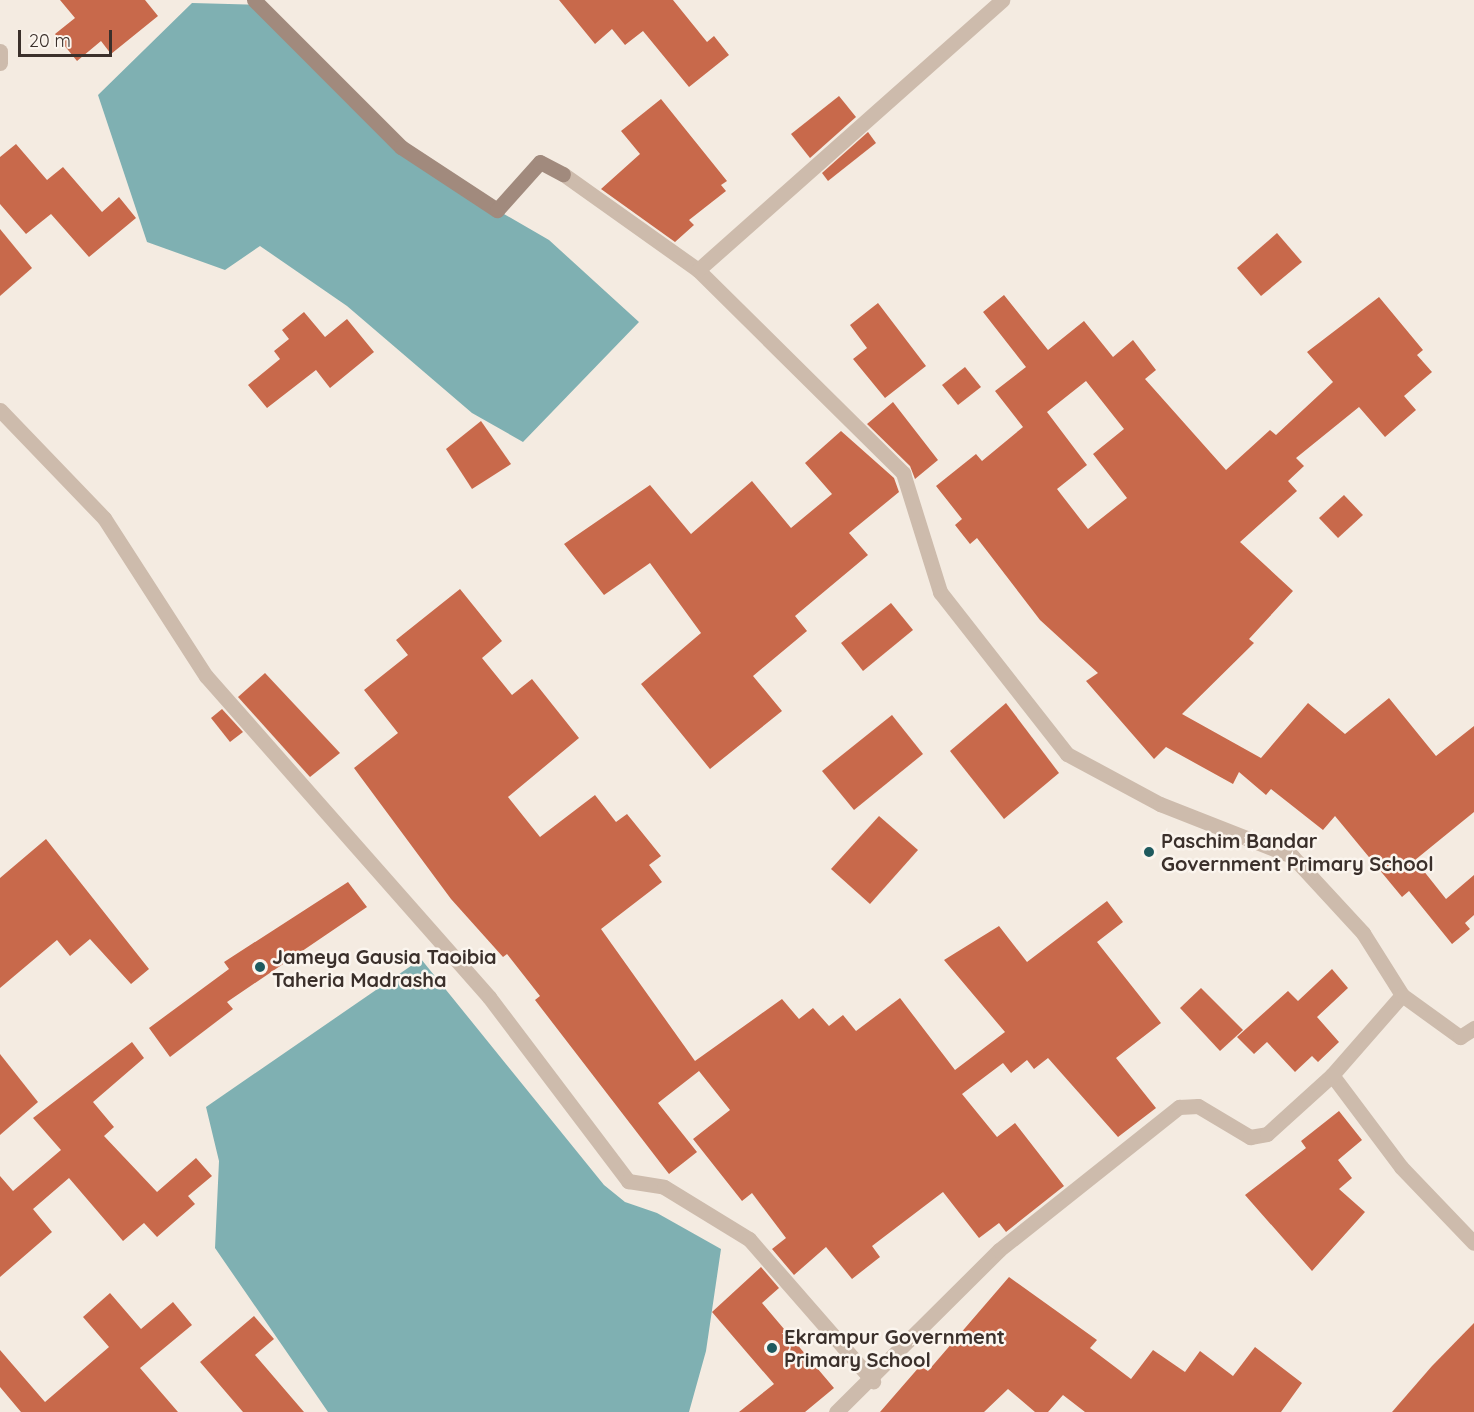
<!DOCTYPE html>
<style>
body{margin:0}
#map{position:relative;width:1474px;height:1412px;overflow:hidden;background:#f4ebe1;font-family:Quicksand,sans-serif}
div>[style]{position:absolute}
.water>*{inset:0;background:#7fb0b2}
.building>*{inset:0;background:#c8694b}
.street>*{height:15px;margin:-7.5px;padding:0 7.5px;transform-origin:7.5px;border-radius:7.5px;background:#cdbbac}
.secondary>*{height:15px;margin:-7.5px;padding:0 7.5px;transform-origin:7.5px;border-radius:7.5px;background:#a18a7d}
.dots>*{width:16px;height:16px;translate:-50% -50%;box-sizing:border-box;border:3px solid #fbf5ee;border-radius:50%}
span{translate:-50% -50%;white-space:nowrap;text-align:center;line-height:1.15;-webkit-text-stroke:5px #fbf5ee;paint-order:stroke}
.poi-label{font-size:20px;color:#3b302b;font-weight:700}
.left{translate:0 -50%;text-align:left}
.scale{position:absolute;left:18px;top:30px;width:94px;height:27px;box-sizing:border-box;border:3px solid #3b302b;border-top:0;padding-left:8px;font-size:18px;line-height:21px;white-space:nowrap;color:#3b302b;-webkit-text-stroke:4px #fbf5ee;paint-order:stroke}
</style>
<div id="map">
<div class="water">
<i style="clip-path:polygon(192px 3px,266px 5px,419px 165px,549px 240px,639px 322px,523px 442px,472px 413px,347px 306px,260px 246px,225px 270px,147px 242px,98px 95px)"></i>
<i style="clip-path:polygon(421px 959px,604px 1185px,625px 1202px,657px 1213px,721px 1249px,706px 1351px,689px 1412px,328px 1412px,215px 1248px,219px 1161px,206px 1107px)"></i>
</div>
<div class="building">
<i style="clip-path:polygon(60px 0,145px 0,158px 16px,111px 54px,101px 41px,77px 61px,55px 34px,75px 18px)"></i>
<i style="clip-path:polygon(559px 0,673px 0,707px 42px,714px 36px,729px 55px,689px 87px,643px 31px,625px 45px,612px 29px,595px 44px)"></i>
<i style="clip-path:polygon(839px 96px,856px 117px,810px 158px,791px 134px)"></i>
<i style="clip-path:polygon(661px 99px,727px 181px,721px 185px,726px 191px,689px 220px,694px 225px,675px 242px,601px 189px,640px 154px,621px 131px)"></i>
<i style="clip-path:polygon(868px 132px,876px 143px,828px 181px,822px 173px)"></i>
<i style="clip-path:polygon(16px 144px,47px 180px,63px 167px,102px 212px,119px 197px,136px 218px,89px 257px,51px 214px,26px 234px,0 204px,0 157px)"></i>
<i style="clip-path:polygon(0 229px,32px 268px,0 296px)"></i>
<i style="clip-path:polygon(1277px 233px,1302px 262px,1261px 296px,1237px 268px)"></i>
<i style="clip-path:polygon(evenodd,1004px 295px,1048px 350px,1084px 321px,1113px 357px,1133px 340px,1156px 370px,1145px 379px,1226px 470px,1270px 430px,1276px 435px,1333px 382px,1307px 352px,1379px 297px,1423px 350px,1417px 355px,1432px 372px,1404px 396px,1416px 410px,1385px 437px,1359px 407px,1296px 458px,1304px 466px,1288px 481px,1297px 491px,1240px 542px,1293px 591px,1249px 639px,1254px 643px,1182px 714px,1261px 758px,1308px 703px,1345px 734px,1389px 698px,1436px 756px,1474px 726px,1474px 812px,1415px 860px,1446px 899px,1474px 875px,1474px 915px,1465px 923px,1470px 929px,1452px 944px,1409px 891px,1402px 897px,1335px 816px,1323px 830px,1271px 789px,1266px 795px,1239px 772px,1233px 784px,1166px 747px,1154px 759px,1086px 681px,1098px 673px,1040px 620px,977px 538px,970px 544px,955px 525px,962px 519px,936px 486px,976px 454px,982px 461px,1023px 427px,995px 391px,1026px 367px,983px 312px,1004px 295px,1086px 381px,1124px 429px,1093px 454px,1127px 498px,1088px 529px,1057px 489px,1087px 465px,1047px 412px,1086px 381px)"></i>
<i style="clip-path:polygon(878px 303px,926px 366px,885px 398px,853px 359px,867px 348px,850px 325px)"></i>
<i style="clip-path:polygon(304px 312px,325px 337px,347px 319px,374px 352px,330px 388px,316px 370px,267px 408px,248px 385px,280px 359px,274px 351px,289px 339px,282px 330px)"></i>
<i style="clip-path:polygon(965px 367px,981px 387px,958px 405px,942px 385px)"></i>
<i style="clip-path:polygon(893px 402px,938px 460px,915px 479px,910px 466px,867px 424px)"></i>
<i style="clip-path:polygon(481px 421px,511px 464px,472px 489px,446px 449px)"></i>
<i style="clip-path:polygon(841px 431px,894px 478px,899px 492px,849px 533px,868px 555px,795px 616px,807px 631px,753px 676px,782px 711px,710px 769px,641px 684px,701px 633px,650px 563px,604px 595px,564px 544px,650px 485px,691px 534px,752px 481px,791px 528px,832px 494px,805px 463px)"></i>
<i style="clip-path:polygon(1344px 495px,1363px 515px,1338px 538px,1319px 518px)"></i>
<i style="clip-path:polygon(460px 589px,502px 641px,482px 658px,512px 695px,532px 679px,579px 738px,508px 797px,540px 837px,595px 795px,616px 822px,627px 814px,661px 856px,649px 865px,662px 882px,601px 929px,695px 1061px,782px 999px,799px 1019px,813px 1008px,829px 1026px,843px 1015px,856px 1031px,900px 998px,955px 1070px,1005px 1032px,944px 960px,999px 926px,1027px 962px,1107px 901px,1123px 922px,1097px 942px,1161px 1023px,1116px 1058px,1156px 1108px,1118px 1137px,1048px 1058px,1034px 1069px,1027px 1060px,1011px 1073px,1003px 1063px,962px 1094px,997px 1137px,1015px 1123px,1064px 1186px,1006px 1232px,999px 1223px,979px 1238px,943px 1192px,872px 1246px,880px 1257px,852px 1279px,826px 1247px,794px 1275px,772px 1249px,786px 1238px,752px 1193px,742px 1201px,693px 1139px,730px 1110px,699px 1071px,658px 1103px,697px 1152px,669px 1174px,535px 1000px,540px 996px,507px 954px,503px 957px,451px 899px,354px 768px,398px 733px,364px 690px,408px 655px,396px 640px)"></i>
<i style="clip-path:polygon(891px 603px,913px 630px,863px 671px,841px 643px)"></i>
<i style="clip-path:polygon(265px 673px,340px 753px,310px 777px,238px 697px)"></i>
<i style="clip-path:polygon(1006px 703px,1059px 773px,1004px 819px,950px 751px)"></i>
<i style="clip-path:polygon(222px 709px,243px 732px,230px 742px,211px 718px)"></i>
<i style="clip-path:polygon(892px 715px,923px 754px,854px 810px,822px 771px)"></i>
<i style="clip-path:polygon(879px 816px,918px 850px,870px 904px,831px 869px)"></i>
<i style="clip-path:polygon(46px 839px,149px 969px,131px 984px,90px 939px,70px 956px,57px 940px,0 988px,0 878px)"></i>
<i style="clip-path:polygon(348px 882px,367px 907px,227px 1002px,233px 1009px,170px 1057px,149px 1028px,229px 969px,224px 962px)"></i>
<i style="clip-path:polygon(1332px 969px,1348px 988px,1317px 1017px,1339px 1042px,1318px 1062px,1312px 1056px,1295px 1072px,1267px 1042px,1254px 1054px,1237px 1037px,1288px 991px,1298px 1001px)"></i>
<i style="clip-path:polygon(1201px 988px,1243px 1030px,1220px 1051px,1180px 1008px)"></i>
<i style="clip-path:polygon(132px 1042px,144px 1058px,93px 1102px,114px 1127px,104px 1136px,157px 1192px,196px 1158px,212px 1176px,188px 1196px,195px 1204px,157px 1237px,144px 1223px,123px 1241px,69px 1178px,33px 1209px,52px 1232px,0 1277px,0 1176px,13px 1191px,61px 1150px,33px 1118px)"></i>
<i style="clip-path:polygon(0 1054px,38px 1102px,0 1135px)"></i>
<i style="clip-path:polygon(1339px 1111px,1362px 1140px,1338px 1160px,1352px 1178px,1339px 1189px,1365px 1212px,1312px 1271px,1245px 1195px,1306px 1148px,1301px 1141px)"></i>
<i style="clip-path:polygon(761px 1267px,779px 1288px,762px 1303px,834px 1388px,805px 1412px,739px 1412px,774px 1384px,712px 1312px)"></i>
<i style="clip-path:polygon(1009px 1277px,1097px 1340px,1090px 1348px,1131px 1379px,1153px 1350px,1185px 1372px,1200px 1351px,1233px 1376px,1255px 1347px,1302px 1383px,1281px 1412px,1085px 1412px,1063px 1395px,1048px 1412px,1035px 1412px,1008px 1389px,984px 1412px,880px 1412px,920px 1366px,928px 1371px)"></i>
<i style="clip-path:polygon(110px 1293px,141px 1329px,173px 1302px,192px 1325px,140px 1368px,178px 1412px,21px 1412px,0 1387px,0 1350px,45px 1402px,109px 1347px,83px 1317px)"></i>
<i style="clip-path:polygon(254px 1316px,274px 1339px,255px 1355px,304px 1412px,243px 1412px,200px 1362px)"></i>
<i style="clip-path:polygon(1474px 1323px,1474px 1412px,1392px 1412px,1432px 1366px)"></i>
</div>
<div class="street">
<i style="left:0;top:51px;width:12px;rotate:90deg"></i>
<i style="left:563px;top:174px;width:166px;rotate:35.4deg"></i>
<i style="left:698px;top:270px;width:289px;rotate:44.7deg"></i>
<i style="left:903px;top:473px;width:125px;rotate:72.7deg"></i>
<i style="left:940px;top:592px;width:206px;rotate:51.9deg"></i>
<i style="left:1067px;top:754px;width:106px;rotate:28.3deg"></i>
<i style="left:1160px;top:804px;width:142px;rotate:21.5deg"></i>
<i style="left:1292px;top:856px;width:105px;rotate:47.3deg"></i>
<i style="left:1363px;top:933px;width:73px;rotate:57.8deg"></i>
<i style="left:698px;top:270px;width:407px;rotate:-41.6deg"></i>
<i style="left:0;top:410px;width:150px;rotate:46.1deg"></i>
<i style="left:104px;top:518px;width:188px;rotate:57.2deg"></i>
<i style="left:206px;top:676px;width:428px;rotate:48.6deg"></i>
<i style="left:489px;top:997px;width:231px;rotate:52.9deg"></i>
<i style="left:628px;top:1181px;width:36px;rotate:9deg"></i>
<i style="left:664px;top:1187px;width:100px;rotate:31.5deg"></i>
<i style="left:749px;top:1239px;width:189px;rotate:48.9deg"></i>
<i style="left:1332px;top:1075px;width:115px;rotate:53.1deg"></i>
<i style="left:1401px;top:1167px;width:105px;rotate:46.2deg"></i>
<i style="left:836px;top:1412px;width:230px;rotate:-44.8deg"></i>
<i style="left:999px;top:1250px;width:230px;rotate:-38.5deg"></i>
<i style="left:1179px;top:1107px;width:19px;rotate:-3deg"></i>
<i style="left:1198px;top:1106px;width:61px;rotate:30.8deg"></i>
<i style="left:1250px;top:1137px;width:17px;rotate:-10deg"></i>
<i style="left:1267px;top:1134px;width:88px;rotate:-42.2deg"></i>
<i style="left:1332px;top:1075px;width:106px;rotate:-48.8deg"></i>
<i style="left:1402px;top:995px;width:72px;rotate:35.9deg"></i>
<i style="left:1460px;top:1037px;width:17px;rotate:-33deg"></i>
</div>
<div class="secondary">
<i style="left:254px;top:0;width:208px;rotate:45deg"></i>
<i style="left:401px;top:147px;width:115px;rotate:33.3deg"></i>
<i style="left:497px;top:210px;width:64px;rotate:-48.1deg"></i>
<i style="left:540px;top:162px;width:26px;rotate:28deg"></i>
</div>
<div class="dots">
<i style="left:1149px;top:852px;background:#1f5a5e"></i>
<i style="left:260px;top:967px;background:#1f5a5e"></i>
<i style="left:772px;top:1348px;background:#1f5a5e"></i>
</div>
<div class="poi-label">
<span class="left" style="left:1161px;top:852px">Paschim Bandar<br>Government Primary School</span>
<span class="left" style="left:272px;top:968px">Jameya Gausia Taoibia<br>Taheria Madrasha</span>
<span class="left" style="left:784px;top:1348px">Ekrampur Government<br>Primary School</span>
</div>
<div class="scale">20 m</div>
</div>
